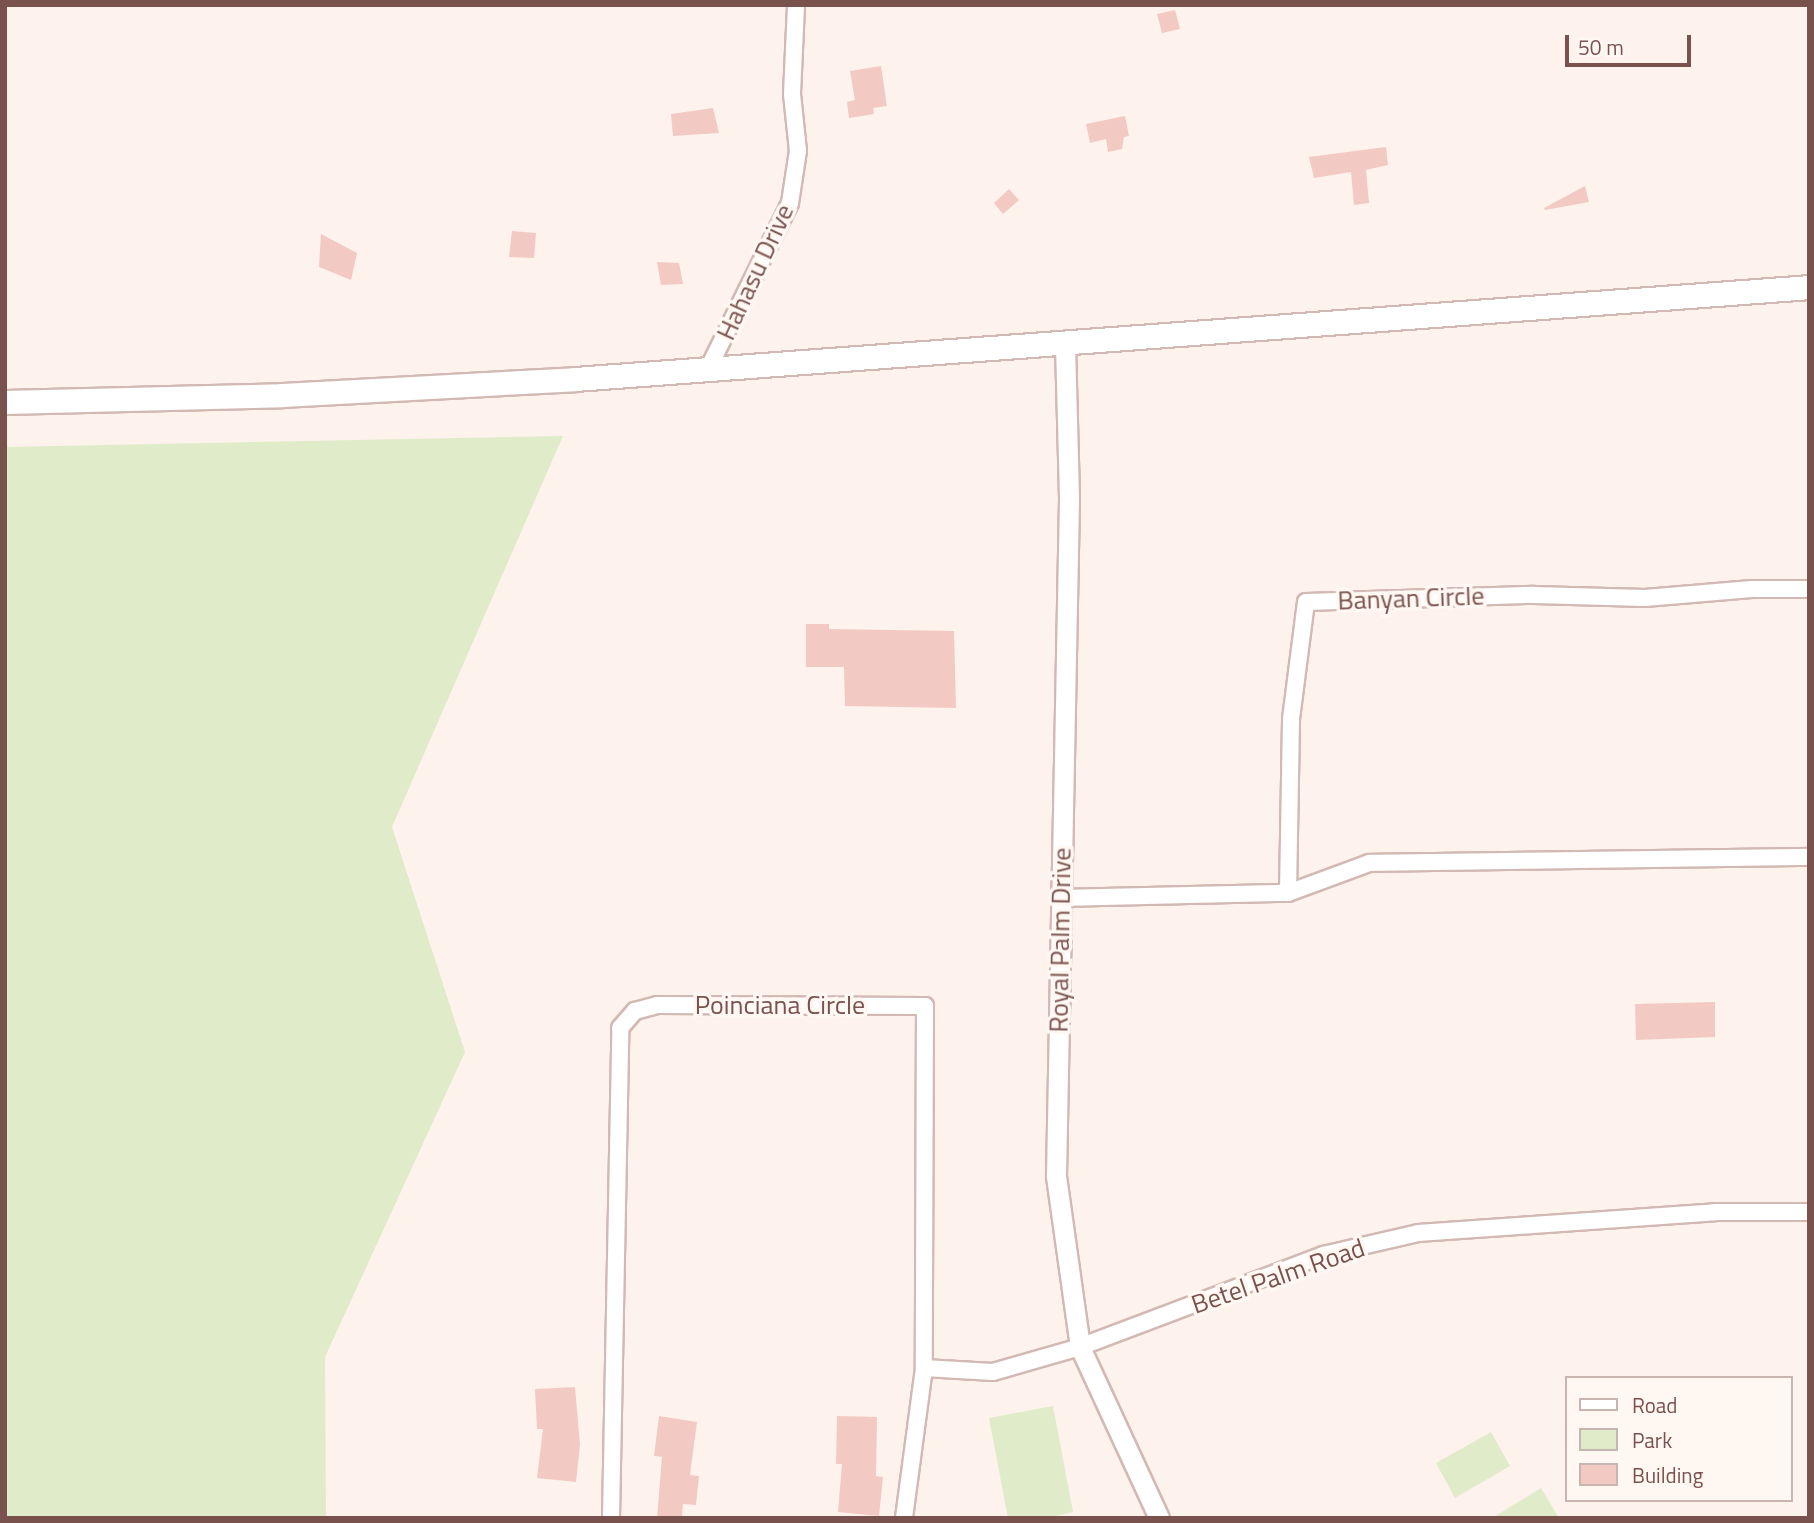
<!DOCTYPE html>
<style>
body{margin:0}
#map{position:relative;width:1814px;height:1523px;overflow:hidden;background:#fdf2ec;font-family:"Titillium Web",sans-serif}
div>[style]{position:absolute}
.green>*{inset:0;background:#e0ebc9}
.building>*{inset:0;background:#f2cac3}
.roads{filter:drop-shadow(2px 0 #d2b9b3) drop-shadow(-2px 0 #d2b9b3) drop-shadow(0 2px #d2b9b3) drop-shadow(0 -2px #d2b9b3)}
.minor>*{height:16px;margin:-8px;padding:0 8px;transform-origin:8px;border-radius:8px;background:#fff}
.tertiary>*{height:19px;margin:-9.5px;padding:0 9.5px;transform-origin:9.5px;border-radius:9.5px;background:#fff}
.secondary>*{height:23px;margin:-11.5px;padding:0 11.5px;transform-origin:11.5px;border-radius:11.5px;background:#fff}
span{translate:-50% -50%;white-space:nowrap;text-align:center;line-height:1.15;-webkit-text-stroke:7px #fff7f2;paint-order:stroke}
.street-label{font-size:26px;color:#79524d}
.frame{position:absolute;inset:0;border:7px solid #79524d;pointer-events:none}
.legend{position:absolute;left:1565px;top:1376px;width:228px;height:126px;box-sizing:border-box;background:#fff7f2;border:2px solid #c9b5b0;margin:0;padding:9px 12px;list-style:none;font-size:21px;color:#79524d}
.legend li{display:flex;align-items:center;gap:14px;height:35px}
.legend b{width:35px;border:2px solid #c9b5b0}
.scale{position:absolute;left:1565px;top:35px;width:126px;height:32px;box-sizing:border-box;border:4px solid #79524d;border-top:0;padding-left:9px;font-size:21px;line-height:24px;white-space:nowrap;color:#79524d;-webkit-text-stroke:5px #fff7f2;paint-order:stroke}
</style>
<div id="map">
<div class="green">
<i style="clip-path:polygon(563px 436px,392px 827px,465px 1052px,325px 1357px,326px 1518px,5px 1518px,5px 447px)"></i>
<i style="clip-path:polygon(1053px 1406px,1073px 1512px,1048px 1518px,1008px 1518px,989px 1418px)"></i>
<i style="clip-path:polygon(1491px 1432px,1510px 1466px,1455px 1498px,1436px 1463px)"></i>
<i style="clip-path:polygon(1541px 1488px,1559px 1518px,1492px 1518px)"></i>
</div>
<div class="building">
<i style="clip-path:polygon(1175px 10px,1180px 29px,1162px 33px,1157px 14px)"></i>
<i style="clip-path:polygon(881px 66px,887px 106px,873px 108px,874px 114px,849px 118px,847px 102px,855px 100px,850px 71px)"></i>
<i style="clip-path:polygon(713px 108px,719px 133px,673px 136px,671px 114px)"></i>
<i style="clip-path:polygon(1125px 116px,1129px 136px,1124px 137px,1122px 149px,1108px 152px,1106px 139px,1090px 143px,1086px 124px)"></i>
<i style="clip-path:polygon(1386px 147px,1388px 165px,1366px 170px,1369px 203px,1354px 205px,1351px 172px,1314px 178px,1309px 157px)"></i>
<i style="clip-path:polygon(1585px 186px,1589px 202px,1545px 210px,1544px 208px)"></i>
<i style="clip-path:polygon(1009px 189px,1019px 200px,1003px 214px,994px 203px)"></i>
<i style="clip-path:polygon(512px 231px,536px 233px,534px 258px,509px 257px)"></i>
<i style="clip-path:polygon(321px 234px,357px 253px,351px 280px,319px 267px)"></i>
<i style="clip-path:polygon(657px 262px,679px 263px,683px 284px,661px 285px)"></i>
<i style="clip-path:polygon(806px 624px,829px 624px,829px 629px,954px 631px,956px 708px,845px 706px,844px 667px,806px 667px)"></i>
<i style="clip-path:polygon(1715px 1002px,1715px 1037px,1636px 1040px,1635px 1004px)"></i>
<i style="clip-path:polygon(575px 1387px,580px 1445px,576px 1482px,537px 1478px,543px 1429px,537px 1429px,535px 1389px)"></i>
<i style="clip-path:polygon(659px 1416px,697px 1422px,690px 1475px,699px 1476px,696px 1505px,683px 1504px,682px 1518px,657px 1518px,662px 1457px,654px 1456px)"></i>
<i style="clip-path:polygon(837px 1416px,877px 1417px,876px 1476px,883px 1477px,879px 1516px,838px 1512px,842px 1464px,836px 1464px)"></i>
</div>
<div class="roads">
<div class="minor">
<i style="left:708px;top:369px;width:185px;rotate:-63.7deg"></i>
<i style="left:790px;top:203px;width:53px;rotate:-81.3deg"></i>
<i style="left:798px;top:151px;width:57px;rotate:-96deg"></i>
<i style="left:792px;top:94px;width:89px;rotate:-87.4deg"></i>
<i style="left:1288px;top:893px;width:174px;rotate:-89deg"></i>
<i style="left:1291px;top:719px;width:118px;rotate:-82.7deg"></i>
<i style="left:1306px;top:602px;width:228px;rotate:-1.8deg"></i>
<i style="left:1534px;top:595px;width:111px;rotate:1.5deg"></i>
<i style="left:1645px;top:598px;width:107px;rotate:-4.8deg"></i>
<i style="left:1752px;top:589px;width:57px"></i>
<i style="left:1059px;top:898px;width:229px;rotate:-1.3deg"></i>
<i style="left:1288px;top:893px;width:86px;rotate:-20.3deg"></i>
<i style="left:1369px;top:863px;width:440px;rotate:-0.8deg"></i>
<i style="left:924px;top:1368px;width:69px;rotate:3.3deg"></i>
<i style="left:993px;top:1372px;width:91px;rotate:-16deg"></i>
<i style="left:1080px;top:1347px;width:260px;rotate:-20.7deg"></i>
<i style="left:1323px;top:1255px;width:98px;rotate:-13deg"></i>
<i style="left:1418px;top:1233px;width:298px;rotate:-4deg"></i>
<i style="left:1715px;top:1212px;width:94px"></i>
<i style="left:611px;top:1518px;width:490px;rotate:-88.9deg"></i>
<i style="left:620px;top:1028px;width:23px;rotate:-49deg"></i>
<i style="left:635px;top:1011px;width:23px;rotate:-15deg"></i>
<i style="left:657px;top:1005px;width:268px;rotate:0.2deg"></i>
<i style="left:925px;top:1006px;width:362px;rotate:90.2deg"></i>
<i style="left:924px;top:1368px;width:151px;rotate:97.6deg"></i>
</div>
<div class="tertiary">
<i style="left:1065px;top:344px;width:155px;rotate:88.5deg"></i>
<i style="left:1069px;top:499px;width:677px;rotate:91.1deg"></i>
<i style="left:1056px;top:1176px;width:173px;rotate:82deg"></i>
<i style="left:1080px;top:1347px;width:188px;rotate:65.2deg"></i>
</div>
<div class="secondary">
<i style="left:5px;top:402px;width:277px;rotate:-1.4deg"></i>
<i style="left:282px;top:395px;width:293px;rotate:-3.1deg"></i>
<i style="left:575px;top:379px;width:1237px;rotate:-4.26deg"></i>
</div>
</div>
<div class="street-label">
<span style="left:755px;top:272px;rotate:-65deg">Hahasu Drive</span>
<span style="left:1411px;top:598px;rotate:-2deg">Banyan Circle</span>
<span style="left:1060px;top:940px;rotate:-89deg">Royal Palm Drive</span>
<span style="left:780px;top:1005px">Poinciana Circle</span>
<span style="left:1278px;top:1276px;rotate:-19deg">Betel Palm Road</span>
</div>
<div class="frame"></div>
<ul class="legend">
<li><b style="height:9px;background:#fff"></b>Road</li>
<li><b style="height:19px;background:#e0ebc9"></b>Park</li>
<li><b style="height:19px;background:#f2cac3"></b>Building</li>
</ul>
<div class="scale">50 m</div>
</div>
